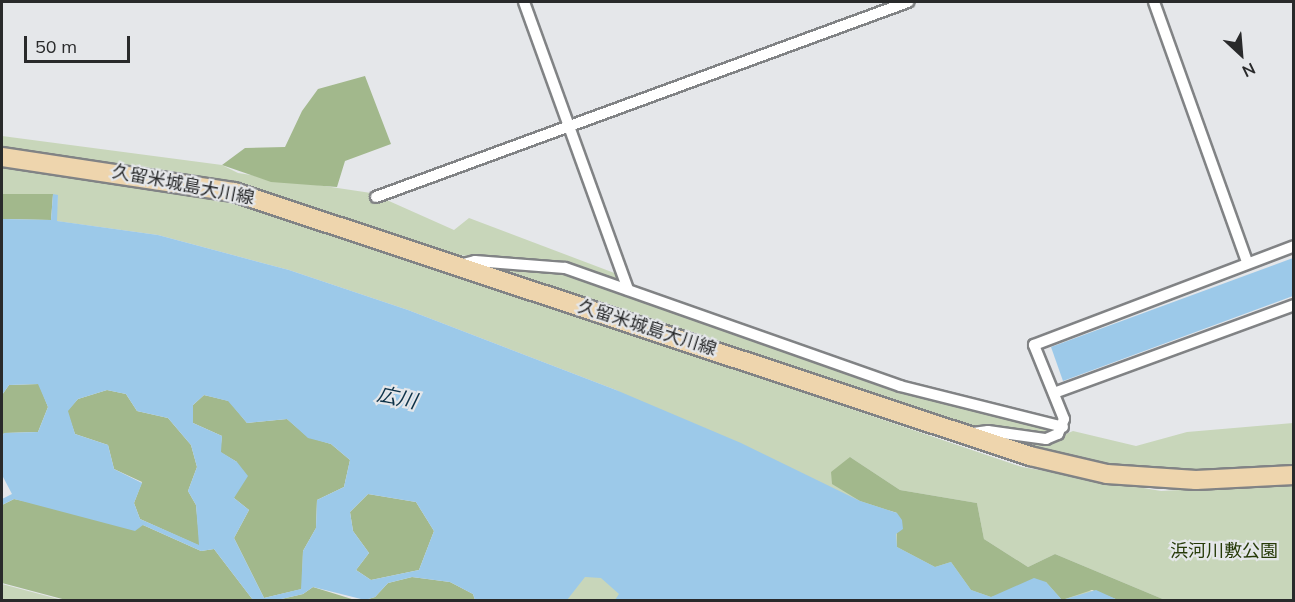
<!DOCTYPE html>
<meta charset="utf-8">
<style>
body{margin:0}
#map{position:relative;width:1295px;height:602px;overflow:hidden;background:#e5e7ea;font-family:Mulish,"Noto Sans JP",sans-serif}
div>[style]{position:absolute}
.green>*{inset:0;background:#c8d6ba}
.forest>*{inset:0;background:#a2b88c}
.water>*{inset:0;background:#9cc9e9}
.roads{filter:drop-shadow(2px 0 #818385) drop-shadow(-2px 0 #818385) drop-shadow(0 2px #818385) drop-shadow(0 -2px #818385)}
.minor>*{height:10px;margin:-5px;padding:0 5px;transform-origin:5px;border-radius:5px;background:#fff}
.primary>*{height:18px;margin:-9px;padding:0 9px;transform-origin:9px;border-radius:9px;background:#eed5ad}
span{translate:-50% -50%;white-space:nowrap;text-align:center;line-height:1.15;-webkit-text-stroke:4.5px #e5e7ea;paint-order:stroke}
.street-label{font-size:18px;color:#292a2b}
.park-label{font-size:18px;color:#263a08}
.water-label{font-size:20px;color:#0d3248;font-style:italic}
.frame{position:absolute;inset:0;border:3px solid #292a2b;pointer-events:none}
.north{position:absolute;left:1211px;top:24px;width:60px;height:60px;-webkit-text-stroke:4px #e5e7ea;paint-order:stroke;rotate:154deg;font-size:16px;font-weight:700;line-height:24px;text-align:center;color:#292a2b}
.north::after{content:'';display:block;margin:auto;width:21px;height:27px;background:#292a2b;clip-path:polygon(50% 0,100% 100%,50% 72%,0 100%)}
.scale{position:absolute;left:24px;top:36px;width:106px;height:27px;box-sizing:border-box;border:3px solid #292a2b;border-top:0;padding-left:8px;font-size:18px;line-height:21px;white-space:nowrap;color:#292a2b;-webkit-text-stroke:4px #e5e7ea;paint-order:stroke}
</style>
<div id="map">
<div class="green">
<i style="clip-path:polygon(2px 136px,222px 165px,238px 173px,371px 193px,454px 230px,469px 218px,617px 274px,616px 282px,569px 265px,458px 255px,213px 178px,2px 149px)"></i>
<i style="clip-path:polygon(2px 165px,98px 177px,258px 207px,1022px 467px,1161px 491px,1293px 484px,1293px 600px,1165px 600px,1055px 554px,1028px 567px,984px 539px,977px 503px,900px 490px,850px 457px,903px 529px,1118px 600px,968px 600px,616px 390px,408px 310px,289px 270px,158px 235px,56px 221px,58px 195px,2px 194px)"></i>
<i style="clip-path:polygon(480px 264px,563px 272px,901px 389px,1051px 430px,1041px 434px,969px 427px)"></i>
<i style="clip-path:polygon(1293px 423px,1293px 467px,1198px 471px,1106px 465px,994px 437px,1047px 442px,1073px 431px,1136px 446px,1187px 432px)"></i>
<i style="clip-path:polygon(561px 529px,687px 600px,541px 600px)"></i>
<i style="clip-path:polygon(2px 584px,62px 600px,2px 600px)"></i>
</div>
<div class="forest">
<i style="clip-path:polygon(365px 76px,391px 144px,345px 161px,337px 187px,271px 182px,222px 165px,245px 148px,285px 147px,302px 111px,318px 89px)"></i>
<i style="clip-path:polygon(2px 194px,53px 194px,51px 220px,2px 219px)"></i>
<i style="clip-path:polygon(39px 384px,48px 407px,38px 432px,4px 433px,2px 437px,2px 395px,9px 385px)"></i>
<i style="clip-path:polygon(107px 390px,126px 394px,137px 411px,168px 418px,191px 445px,197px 467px,188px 491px,196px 505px,200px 546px,140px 519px,134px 503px,142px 482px,114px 469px,108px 445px,75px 434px,67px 411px,78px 399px)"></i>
<i style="clip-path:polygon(204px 395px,229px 401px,247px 423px,287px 419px,308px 437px,331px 444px,350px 460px,344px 487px,317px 500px,316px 528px,303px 551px,302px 589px,264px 598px,234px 538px,249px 510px,234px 498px,237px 462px,220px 452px,222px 436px,193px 423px,193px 405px)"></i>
<i style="clip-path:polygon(850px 457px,900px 490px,977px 503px,984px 539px,1028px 567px,1055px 554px,1165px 600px,1118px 600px,1092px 590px,1062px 600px,1046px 582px,991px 597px,971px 590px,951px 562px,935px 567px,897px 547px,897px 513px,860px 501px,832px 484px,831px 472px)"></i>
<i style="clip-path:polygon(368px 494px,416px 502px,434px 531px,419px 570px,371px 580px,356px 570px,369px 553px,353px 531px,350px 512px)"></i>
<i style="clip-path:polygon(14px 499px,143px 525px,201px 551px,214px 549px,253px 600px,66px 600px,2px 583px,2px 505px)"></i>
<i style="clip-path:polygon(412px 577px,450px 582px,473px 594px,475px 600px,365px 600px,375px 597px,388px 583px)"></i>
<i style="clip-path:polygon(313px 587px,355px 600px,277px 600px,303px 594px)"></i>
</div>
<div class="water">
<i style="clip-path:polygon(evenodd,53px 194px,58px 195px,57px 221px,158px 235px,289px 270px,408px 310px,616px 390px,741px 443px,860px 501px,897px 513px,902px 520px,903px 529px,896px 534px,897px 547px,935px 567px,951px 562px,971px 590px,991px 597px,1034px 578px,1046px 582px,1062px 600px,1096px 590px,1118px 600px,615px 600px,619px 594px,601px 578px,585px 577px,567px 600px,475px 600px,473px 594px,450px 582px,412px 577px,388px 583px,375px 597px,365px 600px,313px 587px,303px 594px,277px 600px,253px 600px,214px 549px,201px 551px,143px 525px,135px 531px,14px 499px,2px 505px,2px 499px,12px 494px,2px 475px,2px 437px,4px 433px,38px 432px,48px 407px,38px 384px,9px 385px,2px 395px,2px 219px,51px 220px,53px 194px,107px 390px,126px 394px,137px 411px,168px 418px,191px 445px,197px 467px,188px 491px,196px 505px,199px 545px,140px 519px,134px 503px,142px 483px,114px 469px,108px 445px,75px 434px,68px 411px,78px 399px,107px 390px,53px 194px,204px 395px,228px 401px,247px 423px,287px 419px,308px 438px,331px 444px,350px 460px,344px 487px,317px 500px,316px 528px,303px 551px,301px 589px,264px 598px,234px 538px,249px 510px,234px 498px,248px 476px,237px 462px,221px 452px,222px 436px,193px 423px,193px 405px,204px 395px,53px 194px,368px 494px,416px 502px,434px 531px,419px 570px,371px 580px,356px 570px,369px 553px,353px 531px,350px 512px,368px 494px)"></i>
<i style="clip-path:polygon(1293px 258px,1293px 296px,1063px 381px,1051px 347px)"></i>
</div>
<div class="roads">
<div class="minor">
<i style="left:524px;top:2px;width:306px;rotate:70.1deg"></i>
<i style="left:1154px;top:2px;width:276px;rotate:70.3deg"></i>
<i style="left:376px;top:197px;width:567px;rotate:-20.13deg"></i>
<i style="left:459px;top:265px;width:16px;rotate:-14deg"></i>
<i style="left:475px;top:261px;width:90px;rotate:4.4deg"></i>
<i style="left:565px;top:268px;width:355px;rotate:19.4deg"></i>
<i style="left:900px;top:386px;width:168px;rotate:14.1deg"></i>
<i style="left:1054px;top:393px;width:256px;rotate:-20.1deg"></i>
<i style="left:973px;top:433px;width:15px;rotate:-8deg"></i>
<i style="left:988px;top:431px;width:59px;rotate:7.9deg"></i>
<i style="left:1046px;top:439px;width:13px;rotate:-23deg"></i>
<i style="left:1058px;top:434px;width:16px;rotate:-68deg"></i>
<i style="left:1064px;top:419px;width:80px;rotate:-112.1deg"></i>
<i style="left:1034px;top:345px;width:278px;rotate:-20.8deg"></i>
</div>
<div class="primary">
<i style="left:2px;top:157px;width:235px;rotate:8.6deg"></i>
<i style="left:234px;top:192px;width:839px;rotate:18.35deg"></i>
<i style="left:1030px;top:456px;width:79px;rotate:13.2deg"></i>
<i style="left:1107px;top:474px;width:89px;rotate:3.9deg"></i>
<i style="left:1196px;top:480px;width:98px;rotate:-2.9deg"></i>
</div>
</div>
<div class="street-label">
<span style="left:183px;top:185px;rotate:11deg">久留米城島大川線</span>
<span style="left:647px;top:328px;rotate:18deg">久留米城島大川線</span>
</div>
<div class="park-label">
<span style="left:1224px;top:551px">浜河川敷公園</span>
</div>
<div class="water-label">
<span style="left:397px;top:397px;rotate:12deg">広川</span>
</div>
<div class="frame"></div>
<div class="north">N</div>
<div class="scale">50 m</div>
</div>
